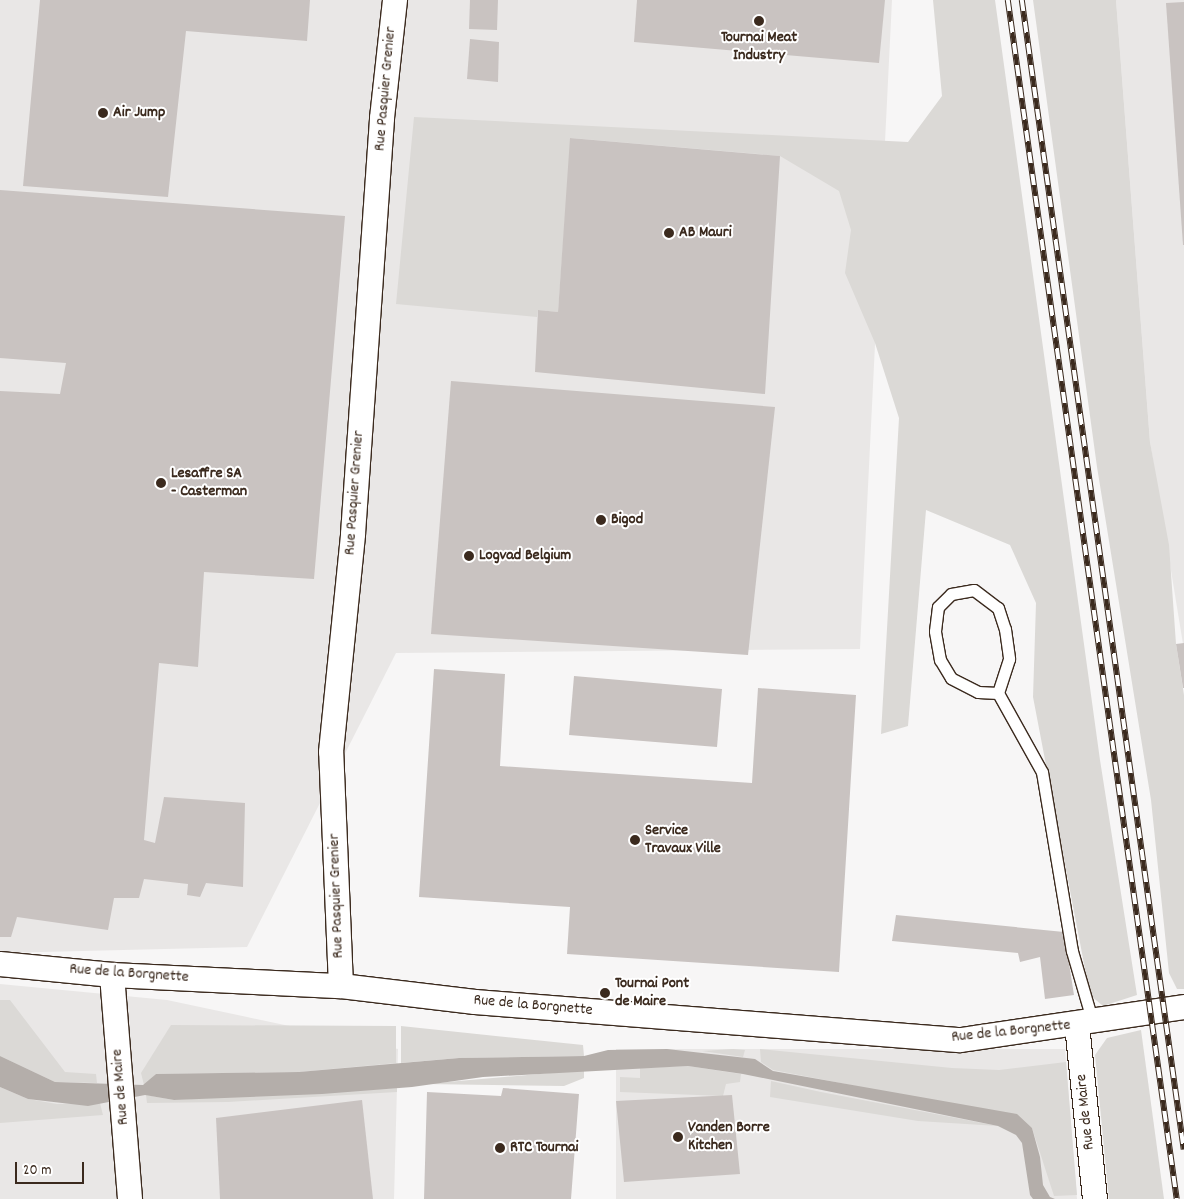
<!DOCTYPE html>
<style>
body{margin:0}
#map{position:relative;width:1184px;height:1199px;overflow:hidden;background:#f7f6f6;font-family:Dekko,sans-serif}
div>[style]{position:absolute}
.built>*{inset:0;background:#e9e7e6}
.green>*{inset:0;background:#dbd9d6}
.water>*{inset:0;background:#b4aeaa}
.building>*{inset:0;background:#c9c3c1}
.roads{filter:drop-shadow(1px 0 #3b2a1e) drop-shadow(-1px 0 #3b2a1e) drop-shadow(0 1px #3b2a1e) drop-shadow(0 -1px #3b2a1e)}
.service>*{height:11px;margin:-5.5px;padding:0 5.5px;transform-origin:5.5px;border-radius:5.5px;background:#fff}
.minor>*{height:24px;margin:-12px;padding:0 12px;transform-origin:12px;border-radius:12px;background:#fff}
.rail>*{height:5.5px;margin-top:-2.75px;transform-origin:0;background:repeating-linear-gradient(90deg,#fff 0 11px,#3b2a1e 0 22px);box-sizing:border-box;border-block:1px solid #3b2a1e}
.dots>*{width:14px;height:14px;translate:-50% -50%;box-sizing:border-box;border:2px solid #fff;border-radius:50%}
span{translate:-50% -50%;white-space:nowrap;text-align:center;line-height:1.15;-webkit-text-stroke:4px #fff;paint-order:stroke}
.poi-label{font-size:16px;color:#3b2a1e;font-weight:700}
.left{translate:0 -50%;text-align:left}
.street-label{font-size:16px;color:#3b2a1e}
.scale{position:absolute;left:15px;top:1162px;width:69px;height:22px;box-sizing:border-box;border:2px solid #3b2a1e;border-top:0;padding-left:6px;font-size:15px;line-height:18px;white-space:nowrap;color:#3b2a1e;-webkit-text-stroke:4px #fff;paint-order:stroke}
</style>
<div id="map">
<div class="built">
<i style="clip-path:polygon(0 0,892px 0,860px 649px,396px 653px,247px 947px,0 953px)"></i>
<i style="clip-path:polygon(1116px 0,1184px 0,1184px 650px,1150px 442px)"></i>
<i style="clip-path:polygon(0 984px,167px 1000px,398px 1049px,394px 1199px,0 1199px)"></i>
<i style="clip-path:polygon(616px 1049px,1065px 1049px,1077px 1199px,616px 1199px)"></i>
</div>
<div class="green">
<i style="clip-path:polygon(933px 0,995px 0,1100px 760px,1137px 995px,1103px 1006px,1090px 995px,1033px 697px,1036px 603px,1010px 545px,926px 510px,908px 726px,881px 734px,899px 418px,875px 343px,845px 273px,851px 230px,839px 191px,780px 156px,571px 138px,558px 312px,538px 310px,537px 317px,396px 304px,414px 117px,908px 142px,942px 96px)"></i>
<i style="clip-path:polygon(1033px 0,1116px 0,1150px 442px,1169px 545px,1176px 644px,1184px 695px,1184px 989px,1177px 989px,1169px 973px,1151px 800px,1097px 467px)"></i>
<i style="clip-path:polygon(0 1000px,10px 1000px,65px 1072px,96px 1074px,97px 1083px,55px 1082px,0 1056px)"></i>
<i style="clip-path:polygon(171px 1025px,396px 1026px,396px 1063px,299px 1072px,156px 1074px,144px 1085px,141px 1073px)"></i>
<i style="clip-path:polygon(401px 1026px,583px 1045px,584px 1056px,459px 1058px,401px 1063px)"></i>
<i style="clip-path:polygon(1141px 1030px,1164px 1199px,1109px 1199px,1095px 1055px,1107px 1038px)"></i>
<i style="clip-path:polygon(733px 1049px,745px 1050px,743px 1057px,702px 1051px)"></i>
<i style="clip-path:polygon(760px 1049px,952px 1068px,999px 1070px,1066px 1062px,1077px 1195px,1054px 1196px,1032px 1128px,851px 1085px,773px 1070px,761px 1062px)"></i>
<i style="clip-path:polygon(688px 1066px,741px 1074px,740px 1082px,726px 1084px,723px 1096px,620px 1092px,620px 1077px,640px 1078px,640px 1068px)"></i>
<i style="clip-path:polygon(584px 1070px,584px 1078px,564px 1086px,424px 1084px)"></i>
<i style="clip-path:polygon(771px 1081px,821px 1092px,998px 1126px,918px 1121px,770px 1097px)"></i>
<i style="clip-path:polygon(0 1087px,28px 1099px,57px 1104px,100px 1103px,103px 1115px,0 1123px)"></i>
<i style="clip-path:polygon(397px 1088px,397px 1092px,228px 1102px,147px 1103px,146px 1095px,174px 1100px)"></i>
</div>
<div class="water">
<i style="clip-path:polygon(667px 1049px,755px 1059px,773px 1071px,1017px 1114px,1032px 1128px,1040px 1157px,1043px 1185px,1050px 1197px,1055px 1199px,1033px 1199px,1030px 1195px,1022px 1143px,1016px 1135px,998px 1126px,743px 1074px,688px 1066px,483px 1077px,412px 1087px,322px 1094px,174px 1100px,145px 1095px,88px 1106px,28px 1099px,0 1087px,0 1056px,55px 1082px,143px 1085px,156px 1074px,299px 1072px,459px 1058px,584px 1056px,608px 1050px)"></i>
</div>
<div class="building">
<i style="clip-path:polygon(40px 0,310px 0,307px 41px,186px 31px,168px 197px,23px 186px)"></i>
<i style="clip-path:polygon(470px 0,498px 0,497px 30px,469px 29px)"></i>
<i style="clip-path:polygon(637px 0,885px 0,879px 63px,634px 42px)"></i>
<i style="clip-path:polygon(1184px 2px,1184px 245px,1183px 245px,1166px 3px)"></i>
<i style="clip-path:polygon(470px 39px,499px 42px,498px 82px,467px 79px)"></i>
<i style="clip-path:polygon(570px 138px,780px 156px,765px 394px,535px 372px,538px 310px,558px 312px)"></i>
<i style="clip-path:polygon(0 190px,345px 216px,314px 579px,204px 572px,198px 667px,159px 663px,144px 840px,155px 843px,164px 797px,245px 803px,243px 887px,206px 883px,200px 897px,187px 895px,188px 884px,144px 879px,139px 898px,114px 898px,108px 930px,17px 917px,11px 937px,0 937px,0 391px,60px 394px,66px 363px,0 358px)"></i>
<i style="clip-path:polygon(451px 381px,775px 407px,748px 655px,431px 634px)"></i>
<i style="clip-path:polygon(1184px 643px,1184px 688px,1183px 688px,1176px 644px)"></i>
<i style="clip-path:polygon(434px 669px,505px 674px,500px 766px,752px 783px,758px 688px,856px 695px,839px 972px,567px 954px,570px 907px,419px 897px)"></i>
<i style="clip-path:polygon(574px 676px,722px 689px,717px 747px,569px 735px)"></i>
<i style="clip-path:polygon(896px 915px,1064px 932px,1074px 995px,1045px 999px,1040px 957px,1020px 962px,1018px 953px,892px 941px)"></i>
<i style="clip-path:polygon(503px 1088px,579px 1094px,571px 1199px,424px 1199px,427px 1092px,501px 1096px)"></i>
<i style="clip-path:polygon(732px 1095px,740px 1174px,624px 1182px,616px 1101px)"></i>
<i style="clip-path:polygon(362px 1100px,373px 1199px,220px 1199px,216px 1118px)"></i>
</div>
<div class="roads">
<div class="service">
<i style="left:998px;top:693px;width:20px;rotate:-177deg"></i>
<i style="left:978px;top:692px;width:30px;rotate:-153deg"></i>
<i style="left:951px;top:678px;width:21px;rotate:-121deg"></i>
<i style="left:940px;top:660px;width:29px;rotate:-100deg"></i>
<i style="left:935px;top:631px;width:24px;rotate:-83deg"></i>
<i style="left:938px;top:607px;width:18px;rotate:-45deg"></i>
<i style="left:951px;top:594px;width:23px;rotate:-10deg"></i>
<i style="left:974px;top:590px;width:30px;rotate:37deg"></i>
<i style="left:998px;top:608px;width:22px;rotate:72deg"></i>
<i style="left:1005px;top:629px;width:30px;rotate:82deg"></i>
<i style="left:1009px;top:659px;width:36px;rotate:108deg"></i>
<i style="left:998px;top:693px;width:90px;rotate:60.9deg"></i>
<i style="left:1042px;top:772px;width:181px;rotate:80.5deg"></i>
<i style="left:1072px;top:951px;width:75px;rotate:73.7deg"></i>
</div>
<div class="minor">
<i style="left:0;top:964px;width:113px;rotate:5.6deg"></i>
<i style="left:112px;top:975px;width:229px;rotate:2.8deg"></i>
<i style="left:341px;top:986px;width:135px;rotate:6.8deg"></i>
<i style="left:475px;top:1002px;width:487px;rotate:4.5deg"></i>
<i style="left:961px;top:1040px;width:225px;rotate:-8.4deg"></i>
<i style="left:112px;top:975px;width:225px;rotate:85.4deg"></i>
<i style="left:341px;top:986px;width:234px;rotate:-92.4deg"></i>
<i style="left:331px;top:752px;width:219px;rotate:-84.2deg"></i>
<i style="left:353px;top:534px;width:417px;rotate:-86deg"></i>
<i style="left:382px;top:118px;width:119px;rotate:-83.7deg"></i>
<i style="left:1077px;top:1025px;width:175px;rotate:84.1deg"></i>
</div>
</div>
<div class="rail">
<i style="left:1008px;top:0;width:1211px;rotate:81.98deg"></i>
<i style="left:1022px;top:0;width:1161px;rotate:81.98deg"></i>
</div>
<div class="dots">
<i style="left:759px;top:21px;background:#3b2a1e"></i>
<i style="left:103px;top:113px;background:#3b2a1e"></i>
<i style="left:669px;top:233px;background:#3b2a1e"></i>
<i style="left:161px;top:483px;background:#3b2a1e"></i>
<i style="left:601px;top:520px;background:#3b2a1e"></i>
<i style="left:469px;top:556px;background:#3b2a1e"></i>
<i style="left:635px;top:840px;background:#3b2a1e"></i>
<i style="left:605px;top:993px;background:#3b2a1e"></i>
<i style="left:678px;top:1137px;background:#3b2a1e"></i>
<i style="left:500px;top:1148px;background:#3b2a1e"></i>
</div>
<div class="poi-label">
<span style="left:759px;top:47px">Tournai Meat<br>Industry</span>
<span class="left" style="left:113px;top:113px">Air Jump</span>
<span class="left" style="left:679px;top:233px">AB Mauri</span>
<span class="left" style="left:171px;top:483px">Lesaffre SA<br>- Casterman</span>
<span class="left" style="left:611px;top:520px">Bigod</span>
<span class="left" style="left:479px;top:556px">Logvad Belgium</span>
<span class="left" style="left:645px;top:840px">Service<br>Travaux Ville</span>
<span class="left" style="left:615px;top:993px">Tournai Pont<br>de Maire</span>
<span class="left" style="left:688px;top:1137px">Vanden Borre<br>Kitchen</span>
<span class="left" style="left:510px;top:1148px">RTC Tournai</span>
</div>
<div class="street-label">
<span style="left:386px;top:89px;rotate:-85deg">Rue Pasquier Grenier</span>
<span style="left:355px;top:493px;rotate:-86deg">Rue Pasquier Grenier</span>
<span style="left:337px;top:896px;rotate:-92deg">Rue Pasquier Grenier</span>
<span style="left:129px;top:974px;rotate:4deg">Rue de la Borgnette</span>
<span style="left:533px;top:1006px;rotate:5deg">Rue de la Borgnette</span>
<span style="left:1011px;top:1032px;rotate:-6deg">Rue de la Borgnette</span>
<span style="left:121px;top:1087px;rotate:-95deg">Rue de Maire</span>
<span style="left:1086px;top:1112px;rotate:-96deg">Rue de Maire</span>
</div>
<div class="scale">20 m</div>
</div>
